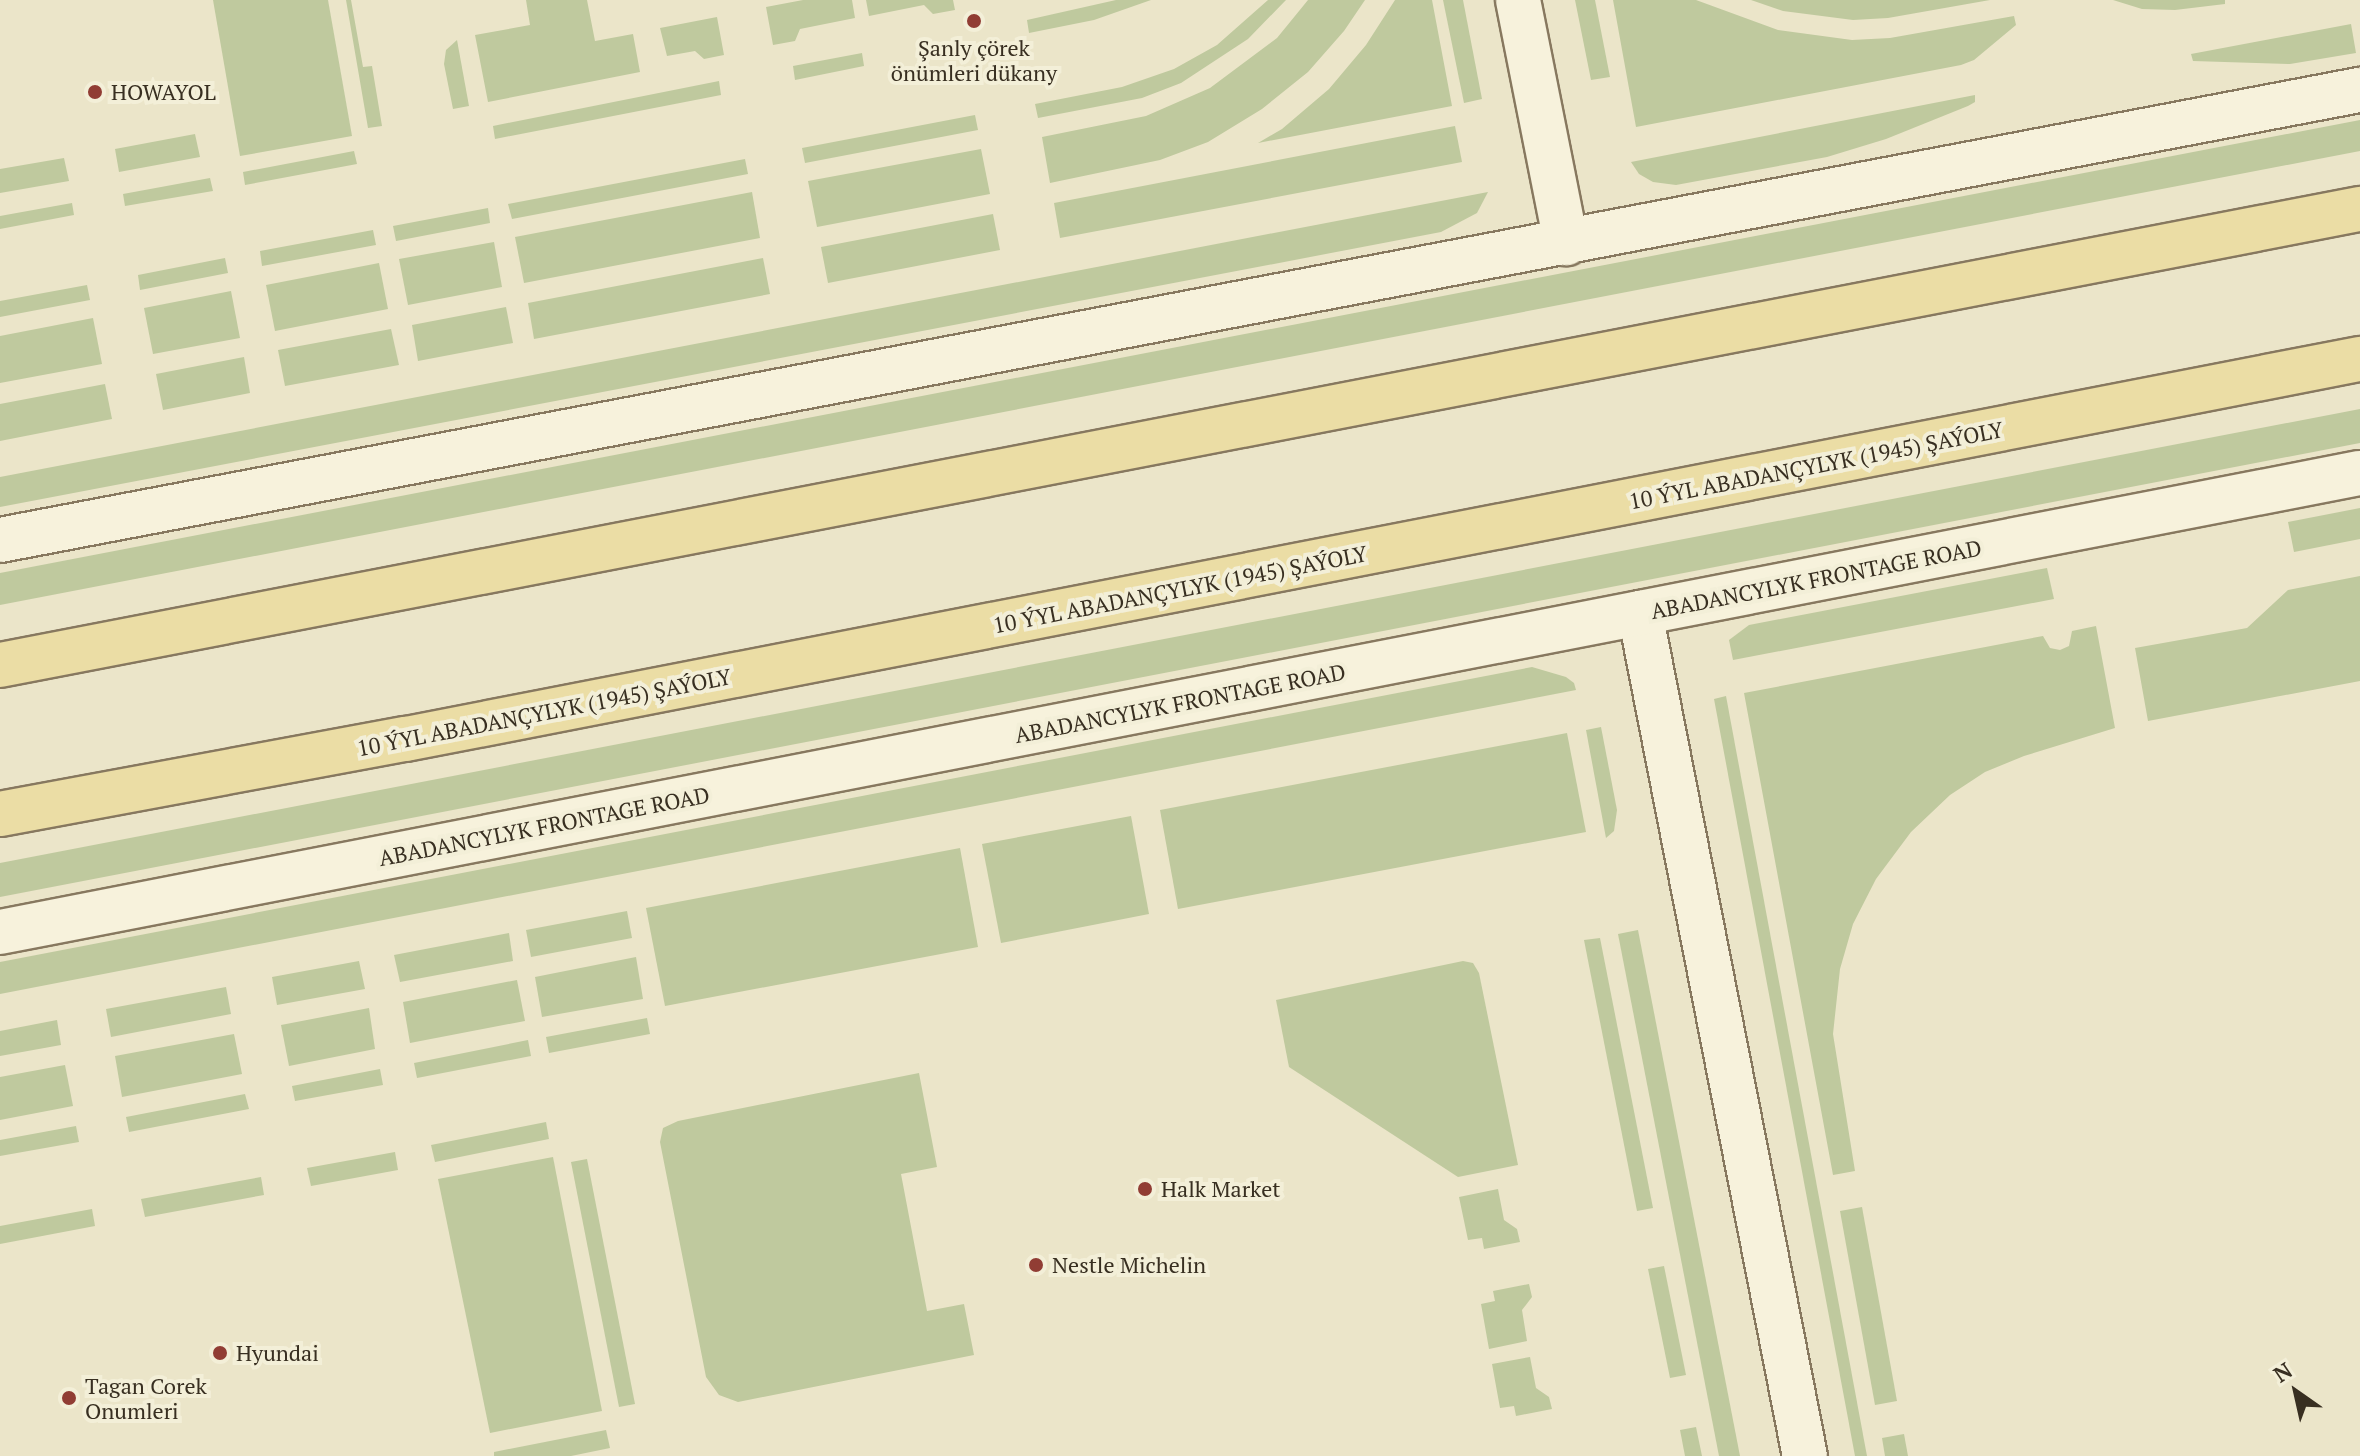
<!DOCTYPE html>
<meta charset="utf-8">
<style>
body{margin:0}
#map{position:relative;width:2360px;height:1456px;overflow:hidden;background:#ebe5c9;font-family:"PT Serif",serif}
div>[style]{position:absolute}
.green>*{inset:0;background:#bfc99e}
.roads{filter:drop-shadow(2px 0 #87785f) drop-shadow(-2px 0 #87785f) drop-shadow(0 2px #87785f) drop-shadow(0 -2px #87785f)}
.street>*{height:44px;margin:-22px;padding:0 22px;transform-origin:22px;border-radius:22px;background:#f7f2dc}
.primary>*{height:44px;margin:-22px;padding:0 22px;transform-origin:22px;border-radius:22px;background:#ebdda5}
.dots>*{width:22px;height:22px;translate:-50% -50%;box-sizing:border-box;border:4px solid #f3efd8;border-radius:50%}
span{translate:-50% -50%;white-space:nowrap;text-align:center;line-height:1.15;-webkit-text-stroke:8px #f3efd8;paint-order:stroke}
.poi-label{font-size:22px;color:#382f21}
.left{translate:0 -50%;text-align:left}
.street-label{font-size:22px;color:#382f21}
.north{position:absolute;left:2256px;top:1352px;width:80px;height:80px;-webkit-text-stroke:6px #f3efd8;paint-order:stroke;rotate:326deg;font-size:22px;font-weight:700;line-height:32px;text-align:center;color:#382f21}
.north::after{content:'';display:block;margin:auto;width:28px;height:36px;background:#382f21;clip-path:polygon(50% 0,100% 100%,50% 72%,0 100%)}
</style>
<div id="map">
<div class="green">
<i style="clip-path:polygon(213px 0,328px 0,352px 136px,240px 156px)"></i>
<i style="clip-path:polygon(346px 0,351px 0,363px 67px,372px 66px,382px 126px,368px 128px)"></i>
<i style="clip-path:polygon(526px 0,587px 0,595px 41px,633px 34px,640px 72px,488px 102px,475px 35px,530px 25px)"></i>
<i style="clip-path:polygon(803px 0,852px 0,855px 18px,800px 29px,795px 41px,773px 45px,766px 7px)"></i>
<i style="clip-path:polygon(866px 0,953px 0,955px 10px,933px 14px,924px 5px,869px 16px)"></i>
<i style="clip-path:polygon(1116px 0,1151px 0,1094px 20px,1029px 33px,1027px 20px)"></i>
<i style="clip-path:polygon(1268px 0,1286px 0,1248px 39px,1181px 83px,1142px 98px,1038px 118px,1035px 104px,1122px 87px,1174px 69px,1217px 45px)"></i>
<i style="clip-path:polygon(1308px 0,1365px 0,1344px 31px,1308px 72px,1262px 109px,1208px 142px,1160px 160px,1050px 183px,1042px 137px,1146px 116px,1210px 88px,1277px 38px)"></i>
<i style="clip-path:polygon(1395px 0,1432px 0,1452px 106px,1258px 143px,1282px 129px,1329px 89px,1366px 45px)"></i>
<i style="clip-path:polygon(1443px 0,1463px 0,1482px 99px,1464px 103px)"></i>
<i style="clip-path:polygon(1575px 0,1595px 0,1610px 77px,1591px 80px)"></i>
<i style="clip-path:polygon(1613px 0,1696px 0,1778px 30px,1852px 40px,1890px 38px,2014px 16px,2016px 25px,1974px 60px,1961px 65px,1636px 127px)"></i>
<i style="clip-path:polygon(1751px 0,1990px 0,1888px 18px,1853px 20px,1783px 11px)"></i>
<i style="clip-path:polygon(2113px 0,2225px 0,2225px 4px,2175px 10px,2142px 9px)"></i>
<i style="clip-path:polygon(717px 17px,724px 55px,704px 59px,695px 51px,667px 56px,660px 28px)"></i>
<i style="clip-path:polygon(2351px 24px,2356px 53px,2290px 64px,2193px 61px,2191px 54px)"></i>
<i style="clip-path:polygon(457px 40px,469px 106px,453px 109px,444px 64px,446px 50px)"></i>
<i style="clip-path:polygon(862px 53px,864px 66px,795px 80px,793px 66px)"></i>
<i style="clip-path:polygon(719px 81px,721px 95px,495px 139px,493px 126px)"></i>
<i style="clip-path:polygon(1975px 95px,1975px 102px,1968px 106px,1886px 139px,1827px 157px,1676px 185px,1653px 182px,1639px 174px,1631px 162px)"></i>
<i style="clip-path:polygon(975px 115px,978px 130px,805px 163px,802px 148px)"></i>
<i style="clip-path:polygon(2360px 120px,2360px 151px,0 605px,0 573px)"></i>
<i style="clip-path:polygon(1455px 126px,1462px 162px,1060px 238px,1054px 203px)"></i>
<i style="clip-path:polygon(195px 134px,200px 157px,119px 172px,115px 149px)"></i>
<i style="clip-path:polygon(981px 149px,990px 194px,817px 227px,808px 181px)"></i>
<i style="clip-path:polygon(354px 151px,357px 164px,245px 185px,243px 172px)"></i>
<i style="clip-path:polygon(64px 158px,69px 181px,0 193px,0 169px)"></i>
<i style="clip-path:polygon(745px 159px,748px 174px,512px 219px,508px 204px)"></i>
<i style="clip-path:polygon(210px 178px,213px 191px,125px 206px,123px 194px)"></i>
<i style="clip-path:polygon(752px 192px,760px 238px,524px 283px,515px 237px)"></i>
<i style="clip-path:polygon(1488px 192px,1477px 213px,1441px 232px,0 507px,0 477px)"></i>
<i style="clip-path:polygon(72px 203px,74px 215px,0 229px,0 216px)"></i>
<i style="clip-path:polygon(488px 208px,490px 223px,396px 241px,393px 226px)"></i>
<i style="clip-path:polygon(993px 214px,1000px 250px,828px 283px,821px 247px)"></i>
<i style="clip-path:polygon(373px 230px,376px 245px,262px 266px,260px 251px)"></i>
<i style="clip-path:polygon(494px 242px,502px 287px,408px 305px,399px 259px)"></i>
<i style="clip-path:polygon(225px 258px,228px 273px,140px 290px,138px 275px)"></i>
<i style="clip-path:polygon(763px 258px,770px 294px,534px 339px,528px 303px)"></i>
<i style="clip-path:polygon(379px 263px,388px 309px,275px 331px,266px 285px)"></i>
<i style="clip-path:polygon(87px 285px,90px 300px,0 317px,0 301px)"></i>
<i style="clip-path:polygon(231px 291px,240px 338px,153px 354px,144px 308px)"></i>
<i style="clip-path:polygon(506px 307px,513px 343px,418px 361px,412px 325px)"></i>
<i style="clip-path:polygon(93px 318px,102px 364px,0 383px,0 336px)"></i>
<i style="clip-path:polygon(391px 329px,399px 365px,285px 386px,278px 350px)"></i>
<i style="clip-path:polygon(244px 357px,250px 393px,163px 410px,156px 374px)"></i>
<i style="clip-path:polygon(105px 384px,112px 419px,0 441px,0 404px)"></i>
<i style="clip-path:polygon(2360px 409px,2360px 443px,0 897px,0 863px)"></i>
<i style="clip-path:polygon(2360px 508px,2360px 539px,2294px 552px,2288px 522px)"></i>
<i style="clip-path:polygon(2047px 568px,2054px 599px,1733px 660px,1729px 640px,1749px 625px)"></i>
<i style="clip-path:polygon(2360px 576px,2360px 681px,2148px 721px,2135px 648px,2247px 628px,2288px 590px)"></i>
<i style="clip-path:polygon(2096px 626px,2115px 728px,2024px 756px,1985px 772px,1950px 795px,1911px 832px,1876px 879px,1853px 924px,1840px 969px,1833px 1034px,1855px 1171px,1833px 1175px,1744px 693px,2043px 636px,2050px 648px,2060px 650px,2069px 646px,2072px 631px)"></i>
<i style="clip-path:polygon(1532px 667px,1566px 677px,1574px 683px,1576px 690px,0 994px,0 962px)"></i>
<i style="clip-path:polygon(1726px 696px,1867px 1456px,1855px 1456px,1714px 699px)"></i>
<i style="clip-path:polygon(1601px 727px,1617px 810px,1614px 831px,1606px 838px,1586px 730px)"></i>
<i style="clip-path:polygon(1567px 733px,1586px 832px,1178px 909px,1160px 810px)"></i>
<i style="clip-path:polygon(1131px 816px,1149px 914px,1001px 943px,982px 844px)"></i>
<i style="clip-path:polygon(960px 848px,978px 947px,665px 1006px,646px 908px)"></i>
<i style="clip-path:polygon(627px 911px,632px 938px,531px 957px,526px 930px)"></i>
<i style="clip-path:polygon(1638px 930px,1740px 1456px,1719px 1456px,1618px 934px)"></i>
<i style="clip-path:polygon(509px 933px,513px 961px,400px 982px,394px 955px)"></i>
<i style="clip-path:polygon(1600px 938px,1653px 1208px,1637px 1211px,1584px 940px)"></i>
<i style="clip-path:polygon(636px 957px,643px 999px,542px 1017px,535px 977px)"></i>
<i style="clip-path:polygon(359px 961px,365px 989px,277px 1005px,272px 977px)"></i>
<i style="clip-path:polygon(1463px 961px,1473px 963px,1479px 973px,1518px 1165px,1458px 1177px,1289px 1067px,1276px 1000px)"></i>
<i style="clip-path:polygon(517px 980px,525px 1021px,410px 1043px,403px 1002px)"></i>
<i style="clip-path:polygon(226px 987px,231px 1014px,111px 1037px,106px 1009px)"></i>
<i style="clip-path:polygon(369px 1008px,375px 1049px,289px 1066px,281px 1025px)"></i>
<i style="clip-path:polygon(647px 1018px,650px 1034px,549px 1053px,546px 1037px)"></i>
<i style="clip-path:polygon(57px 1020px,61px 1045px,0 1056px,0 1031px)"></i>
<i style="clip-path:polygon(234px 1034px,242px 1074px,122px 1097px,115px 1056px)"></i>
<i style="clip-path:polygon(528px 1040px,531px 1056px,417px 1078px,414px 1063px)"></i>
<i style="clip-path:polygon(65px 1065px,73px 1106px,0 1120px,0 1077px)"></i>
<i style="clip-path:polygon(380px 1069px,383px 1085px,295px 1101px,292px 1086px)"></i>
<i style="clip-path:polygon(919px 1073px,937px 1167px,901px 1174px,927px 1311px,964px 1304px,974px 1355px,738px 1402px,719px 1395px,706px 1377px,660px 1142px,663px 1128px,678px 1121px)"></i>
<i style="clip-path:polygon(245px 1094px,249px 1109px,129px 1132px,126px 1117px)"></i>
<i style="clip-path:polygon(546px 1122px,549px 1139px,435px 1162px,431px 1145px)"></i>
<i style="clip-path:polygon(76px 1126px,79px 1142px,0 1156px,0 1140px)"></i>
<i style="clip-path:polygon(395px 1152px,398px 1170px,311px 1186px,307px 1168px)"></i>
<i style="clip-path:polygon(553px 1157px,602px 1411px,490px 1433px,438px 1179px)"></i>
<i style="clip-path:polygon(587px 1159px,635px 1404px,619px 1407px,571px 1162px)"></i>
<i style="clip-path:polygon(261px 1177px,264px 1195px,145px 1217px,141px 1199px)"></i>
<i style="clip-path:polygon(1498px 1189px,1504px 1220px,1517px 1229px,1520px 1242px,1484px 1249px,1482px 1238px,1468px 1240px,1459px 1197px)"></i>
<i style="clip-path:polygon(1862px 1207px,1897px 1401px,1875px 1405px,1840px 1211px)"></i>
<i style="clip-path:polygon(92px 1209px,95px 1226px,0 1244px,0 1226px)"></i>
<i style="clip-path:polygon(1664px 1266px,1686px 1375px,1670px 1378px,1648px 1269px)"></i>
<i style="clip-path:polygon(1529px 1284px,1532px 1297px,1522px 1310px,1527px 1341px,1489px 1349px,1481px 1304px,1495px 1301px,1493px 1291px)"></i>
<i style="clip-path:polygon(1530px 1357px,1536px 1388px,1549px 1397px,1552px 1409px,1516px 1416px,1514px 1406px,1500px 1408px,1492px 1364px)"></i>
<i style="clip-path:polygon(1696px 1427px,1702px 1456px,1685px 1456px,1680px 1430px)"></i>
<i style="clip-path:polygon(606px 1430px,610px 1448px,571px 1456px,494px 1456px,494px 1452px)"></i>
<i style="clip-path:polygon(1904px 1434px,1908px 1456px,1885px 1456px,1882px 1438px)"></i>
</div>
<div class="roads">
<div class="street">
<i style="left:1518px;top:0;width:248px;rotate:78.8deg"></i>
<i style="left:0;top:540px;width:2403px;rotate:-10.8deg"></i>
<i style="left:1640px;top:613px;width:859px;rotate:78.93deg"></i>
<i style="left:0;top:932px;width:2404px;rotate:-11.01deg"></i>
</div>
<div class="primary">
<i style="left:0;top:665px;width:2404px;rotate:-10.94deg"></i>
<i style="left:0;top:814px;width:413px;rotate:-10.5deg"></i>
<i style="left:406px;top:739px;width:1991px;rotate:-11.01deg"></i>
</div>
</div>
<div class="dots">
<i style="left:974px;top:21px;background:#913d34"></i>
<i style="left:95px;top:92px;background:#913d34"></i>
<i style="left:1145px;top:1189px;background:#913d34"></i>
<i style="left:1036px;top:1265px;background:#913d34"></i>
<i style="left:220px;top:1353px;background:#913d34"></i>
<i style="left:69px;top:1398px;background:#913d34"></i>
</div>
<div class="poi-label">
<span style="left:974px;top:60px">Şanly çörek<br>önümleri dükany</span>
<span class="left" style="left:111px;top:92px">HOWAYOL</span>
<span class="left" style="left:1161px;top:1189px">Halk Market</span>
<span class="left" style="left:1052px;top:1265px">Nestle Michelin</span>
<span class="left" style="left:236px;top:1353px">Hyundai</span>
<span class="left" style="left:85px;top:1398px">Tagan Corek<br>Onumleri</span>
</div>
<div class="street-label">
<span style="left:1816px;top:465px;rotate:-11deg">10 ÝYL ABADANÇYLYK (1945) ŞAÝOLY</span>
<span style="left:1816px;top:579px;rotate:-11deg">ABADANCYLYK FRONTAGE ROAD</span>
<span style="left:1180px;top:589px;rotate:-11deg">10 ÝYL ABADANÇYLYK (1945) ŞAÝOLY</span>
<span style="left:1180px;top:703px;rotate:-11deg">ABADANCYLYK FRONTAGE ROAD</span>
<span style="left:544px;top:712px;rotate:-11deg">10 ÝYL ABADANÇYLYK (1945) ŞAÝOLY</span>
<span style="left:544px;top:826px;rotate:-11deg">ABADANCYLYK FRONTAGE ROAD</span>
</div>
<div class="north">N</div>
</div>
